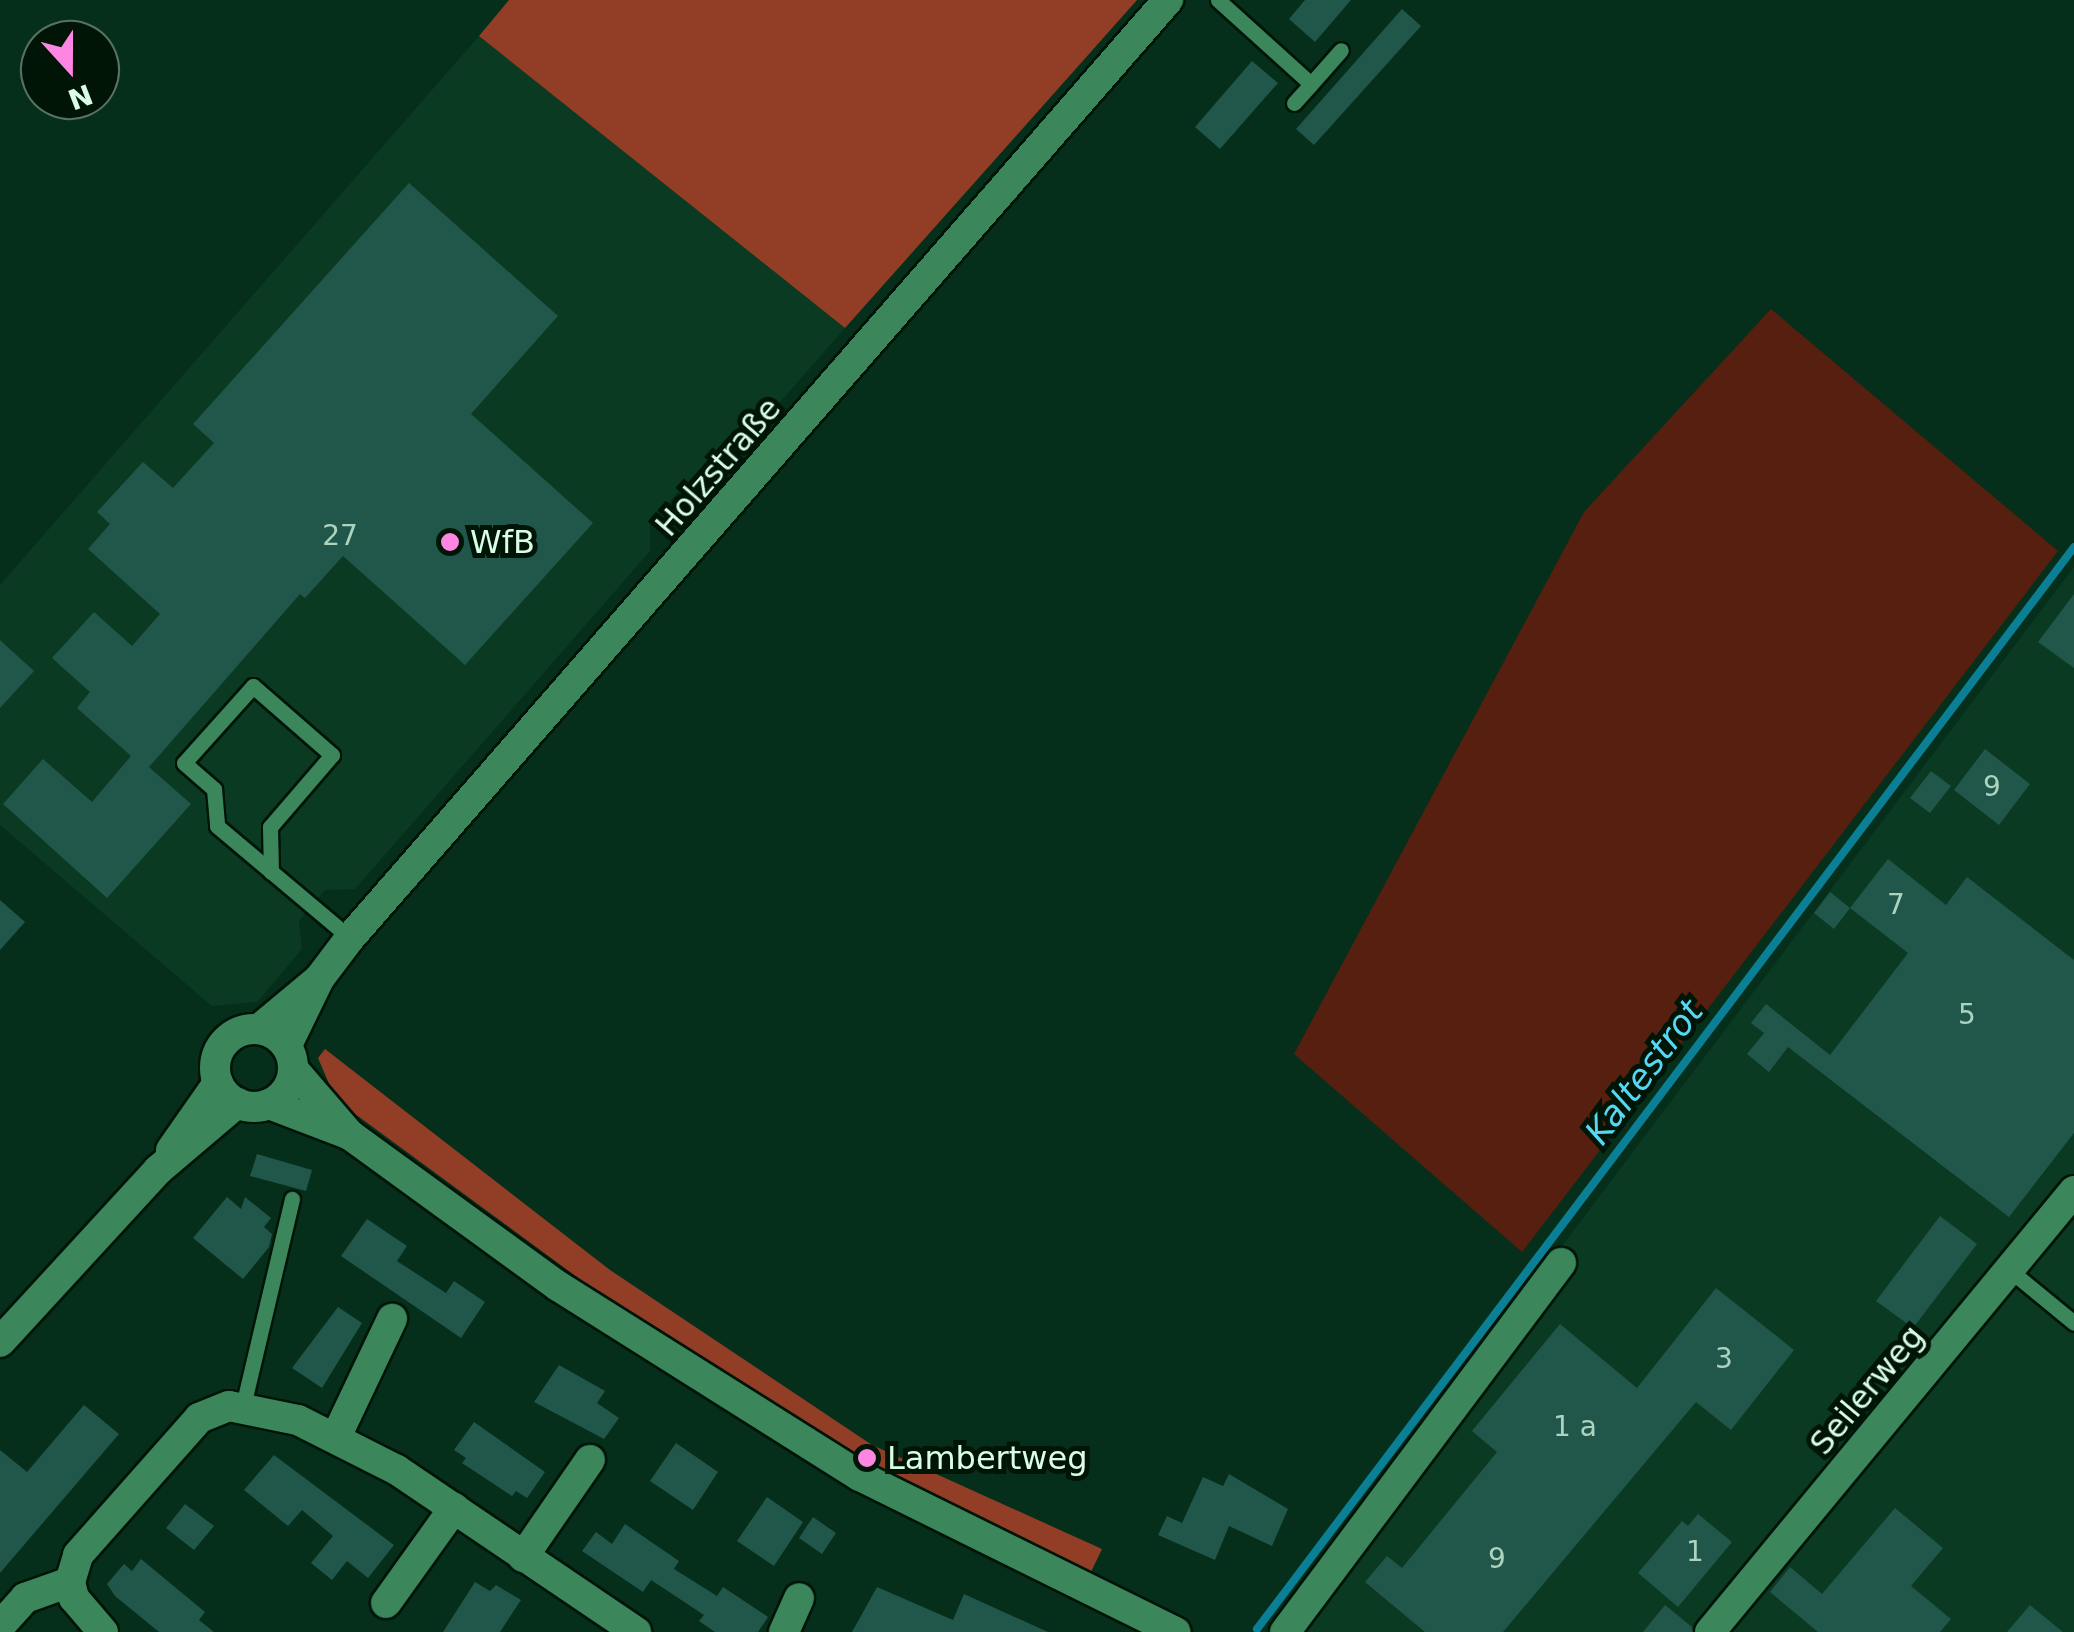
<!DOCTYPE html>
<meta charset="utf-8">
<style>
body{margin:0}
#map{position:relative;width:2074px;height:1632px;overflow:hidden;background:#052f1a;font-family:"DejaVu Sans",sans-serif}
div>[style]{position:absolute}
.built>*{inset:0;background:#0b3a22}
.green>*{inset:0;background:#571f0f}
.forest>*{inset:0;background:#923e27}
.stream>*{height:8px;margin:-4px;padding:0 4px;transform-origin:4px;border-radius:4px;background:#0b7f96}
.building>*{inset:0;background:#21564a}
.roads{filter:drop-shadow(2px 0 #001408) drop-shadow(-2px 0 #001408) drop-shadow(0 2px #001408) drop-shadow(0 -2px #001408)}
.lane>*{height:15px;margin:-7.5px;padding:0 7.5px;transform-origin:7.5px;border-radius:7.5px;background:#3c865c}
.street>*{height:30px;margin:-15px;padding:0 15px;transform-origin:15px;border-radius:15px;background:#3c865c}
.secondary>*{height:30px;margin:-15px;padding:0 15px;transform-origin:15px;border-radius:15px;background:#3c865c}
.secondary>.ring{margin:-15px;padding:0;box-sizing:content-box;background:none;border:30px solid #3c865c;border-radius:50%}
.dots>*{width:28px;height:28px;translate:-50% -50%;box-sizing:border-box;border:5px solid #001506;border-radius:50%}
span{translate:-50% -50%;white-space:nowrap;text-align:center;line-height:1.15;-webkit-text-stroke:10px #001506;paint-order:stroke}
.number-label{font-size:28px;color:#abd3be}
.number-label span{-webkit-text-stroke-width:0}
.street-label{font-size:32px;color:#d9fde5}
.poi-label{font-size:32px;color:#d9fde5}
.left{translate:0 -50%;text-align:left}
.water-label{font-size:35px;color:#55d7f6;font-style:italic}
.north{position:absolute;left:20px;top:20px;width:100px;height:100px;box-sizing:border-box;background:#001506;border:2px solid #57725f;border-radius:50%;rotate:159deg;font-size:28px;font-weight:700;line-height:40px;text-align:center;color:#d9fde5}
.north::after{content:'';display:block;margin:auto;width:35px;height:45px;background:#fd86e2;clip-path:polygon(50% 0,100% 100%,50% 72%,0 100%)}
</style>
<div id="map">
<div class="built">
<i style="clip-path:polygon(479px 36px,845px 328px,704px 489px,678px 492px,650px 524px,650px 551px,355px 889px,325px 890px,311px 906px,299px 921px,302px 949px,257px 1002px,212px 1006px,0 825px,0 585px)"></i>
<i style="clip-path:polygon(2074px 567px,2074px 1632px,1271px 1632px)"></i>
</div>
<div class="green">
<i style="clip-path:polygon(1771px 309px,2058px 551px,1522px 1252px,1294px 1054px,1584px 512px)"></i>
</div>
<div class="forest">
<i style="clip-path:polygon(509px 0,1137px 0,845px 328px,479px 36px)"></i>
<i style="clip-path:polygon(325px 1049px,610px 1270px,872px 1445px,1102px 1549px,1090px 1574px,861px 1463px,596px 1291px,336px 1100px,318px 1058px)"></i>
</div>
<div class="stream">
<i style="left:1257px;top:1629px;width:1356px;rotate:-52.94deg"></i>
</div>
<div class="building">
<i style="clip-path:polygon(1305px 0,1351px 0,1315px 42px,1289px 19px)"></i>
<i style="clip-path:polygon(1402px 9px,1421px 26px,1314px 145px,1296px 129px)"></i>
<i style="clip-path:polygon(1252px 61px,1278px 83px,1220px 149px,1195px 127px)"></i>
<i style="clip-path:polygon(409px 183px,558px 316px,471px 414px,593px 523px,465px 665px,343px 556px,305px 598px,300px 594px,149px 767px,191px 804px,107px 898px,3px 804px,43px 759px,92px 802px,131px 756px,77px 708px,90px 692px,52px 658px,94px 612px,132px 646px,160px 614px,88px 549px,110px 524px,97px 512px,143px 462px,173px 488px,214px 443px,193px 424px)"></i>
<i style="clip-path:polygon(2074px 594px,2074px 668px,2038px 642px)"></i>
<i style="clip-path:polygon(0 640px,34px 671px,0 708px)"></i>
<i style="clip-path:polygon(1985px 749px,2030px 784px,1999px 825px,1954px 790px)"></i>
<i style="clip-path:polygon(1931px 771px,1951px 786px,1930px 813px,1910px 798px)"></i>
<i style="clip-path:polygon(1888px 859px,1946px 905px,1967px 877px,2074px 960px,2074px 1133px,2009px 1217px,1788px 1047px,1769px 1072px,1747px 1054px,1764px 1033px,1751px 1023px,1766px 1004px,1830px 1055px,1908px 953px,1850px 908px)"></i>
<i style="clip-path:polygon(1830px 892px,1850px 908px,1834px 929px,1814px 913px)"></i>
<i style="clip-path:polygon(0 900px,25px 922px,0 950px)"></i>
<i style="clip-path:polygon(257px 1154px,312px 1170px,306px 1191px,250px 1176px)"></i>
<i style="clip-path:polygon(227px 1197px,241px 1209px,245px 1197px,271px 1218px,264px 1227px,272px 1234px,269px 1247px,243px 1279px,193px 1238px)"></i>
<i style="clip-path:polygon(1940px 1216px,1977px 1244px,1913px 1328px,1876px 1301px)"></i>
<i style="clip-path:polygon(367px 1219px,407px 1246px,397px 1261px,446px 1293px,454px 1281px,485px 1302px,461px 1338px,341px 1256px)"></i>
<i style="clip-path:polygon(1716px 1288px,1794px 1350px,1731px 1430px,1696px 1402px,1503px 1632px,1425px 1632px,1365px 1582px,1387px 1556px,1402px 1568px,1497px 1452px,1472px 1431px,1560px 1324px,1637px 1388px)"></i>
<i style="clip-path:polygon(338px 1307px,362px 1323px,322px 1388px,292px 1368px)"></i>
<i style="clip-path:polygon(559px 1365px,605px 1391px,597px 1403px,619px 1418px,604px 1439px,534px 1402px)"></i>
<i style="clip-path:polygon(84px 1405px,119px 1434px,0 1573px,0 1450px,27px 1472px)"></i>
<i style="clip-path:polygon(474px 1422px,545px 1472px,527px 1498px,516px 1491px,512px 1496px,462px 1463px,466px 1458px,454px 1450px)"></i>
<i style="clip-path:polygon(676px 1443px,718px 1472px,693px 1510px,650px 1481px)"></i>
<i style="clip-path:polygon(274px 1455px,394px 1545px,368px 1578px,347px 1561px,332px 1580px,311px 1563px,333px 1536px,302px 1510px,288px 1526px,244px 1490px)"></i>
<i style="clip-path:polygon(1229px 1474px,1288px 1509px,1272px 1546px,1229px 1526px,1215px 1560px,1158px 1535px,1167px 1516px,1182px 1523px,1203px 1477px,1223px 1486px)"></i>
<i style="clip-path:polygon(767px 1497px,803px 1522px,774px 1566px,737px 1541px)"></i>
<i style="clip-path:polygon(185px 1504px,214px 1526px,194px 1550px,166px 1528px)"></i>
<i style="clip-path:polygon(1895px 1508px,1943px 1548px,1911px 1586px,1951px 1619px,1940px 1632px,1818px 1632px,1770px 1592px,1790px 1567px,1822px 1594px)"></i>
<i style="clip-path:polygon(1698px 1514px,1732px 1542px,1678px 1607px,1638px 1573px,1682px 1521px,1688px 1526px)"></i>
<i style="clip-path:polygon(813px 1517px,836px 1533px,822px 1554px,799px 1538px)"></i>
<i style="clip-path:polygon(625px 1524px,679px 1561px,674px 1569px,717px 1596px,723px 1587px,768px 1617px,758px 1632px,715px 1632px,699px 1621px,704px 1615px,651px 1580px,643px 1592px,582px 1551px,596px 1532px,612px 1544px)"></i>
<i style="clip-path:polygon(141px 1559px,205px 1612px,199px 1620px,214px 1632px,159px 1632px,115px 1596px,107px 1584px,124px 1564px,132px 1571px)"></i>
<i style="clip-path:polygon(475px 1582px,490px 1591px,496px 1585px,521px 1600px,500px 1632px,443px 1632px)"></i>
<i style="clip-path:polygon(877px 1587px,953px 1620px,964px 1594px,1048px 1632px,852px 1632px)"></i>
<i style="clip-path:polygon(1665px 1605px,1692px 1627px,1692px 1632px,1643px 1632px)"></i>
<i style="clip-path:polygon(2030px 1605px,2063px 1632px,2007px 1632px)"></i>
</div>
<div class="roads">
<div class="lane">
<i style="left:1218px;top:0;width:125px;rotate:42.1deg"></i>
<i style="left:1311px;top:84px;width:45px;rotate:-48.6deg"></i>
<i style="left:1294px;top:103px;width:25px;rotate:-48deg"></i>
<i style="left:271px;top:872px;width:45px;rotate:-91.3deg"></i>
<i style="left:270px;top:827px;width:95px;rotate:-49.3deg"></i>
<i style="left:332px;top:755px;width:105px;rotate:-138.9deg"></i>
<i style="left:253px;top:686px;width:103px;rotate:131.9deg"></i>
<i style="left:184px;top:763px;width:40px;rotate:41deg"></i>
<i style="left:214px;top:789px;width:37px;rotate:85deg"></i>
<i style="left:217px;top:826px;width:174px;rotate:40.1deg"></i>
<i style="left:2012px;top:1272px;width:80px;rotate:39.4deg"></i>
<i style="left:243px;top:1406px;width:213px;rotate:-76.7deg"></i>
</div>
<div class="street">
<i style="left:336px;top:1437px;width:131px;rotate:-64.6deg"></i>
<i style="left:523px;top:1557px;width:118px;rotate:-55.4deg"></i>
<i style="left:386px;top:1603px;width:117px;rotate:-54.4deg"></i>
<i style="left:0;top:1626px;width:38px;rotate:-48deg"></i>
<i style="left:25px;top:1598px;width:48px;rotate:-19.6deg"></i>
<i style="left:103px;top:1632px;width:45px;rotate:-130.5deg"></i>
<i style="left:74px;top:1598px;width:16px;rotate:-104deg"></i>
<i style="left:70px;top:1582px;width:28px;rotate:-73deg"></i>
<i style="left:78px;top:1555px;width:183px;rotate:-48.5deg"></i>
<i style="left:199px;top:1418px;width:32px;rotate:-22deg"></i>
<i style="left:229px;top:1406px;width:70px;rotate:11.5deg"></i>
<i style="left:298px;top:1420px;width:111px;rotate:26.8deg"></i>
<i style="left:397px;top:1470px;width:289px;rotate:34.1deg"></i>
<i style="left:784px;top:1632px;width:37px;rotate:-66deg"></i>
<i style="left:1285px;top:1632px;width:461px;rotate:-53.2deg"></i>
<i style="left:1710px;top:1632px;width:572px;rotate:-50.46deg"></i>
</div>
<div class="secondary">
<i style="left:259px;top:1029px;width:78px;rotate:-39.8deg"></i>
<i class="ring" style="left:215px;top:1029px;width:48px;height:48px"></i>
<i style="left:287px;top:1045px;width:73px;rotate:-64.1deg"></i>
<i style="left:319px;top:979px;width:51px;rotate:-52.9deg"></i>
<i style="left:350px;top:938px;width:1245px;rotate:-48.91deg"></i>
<i style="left:294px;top:1070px;width:86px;rotate:49.3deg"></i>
<i style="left:350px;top:1135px;width:257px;rotate:36deg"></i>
<i style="left:558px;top:1286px;width:357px;rotate:32.2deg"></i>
<i style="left:860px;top:1476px;width:352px;rotate:26.3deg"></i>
<i style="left:269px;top:1104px;width:87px;rotate:20.9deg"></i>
<i style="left:171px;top:1150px;width:82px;rotate:-55deg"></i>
<i style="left:0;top:1342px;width:234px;rotate:-47.4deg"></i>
<i style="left:158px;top:1170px;width:104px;rotate:-40.3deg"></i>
</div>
</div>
<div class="dots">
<i style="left:450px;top:542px;background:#fd86e2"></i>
<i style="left:867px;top:1458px;background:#fd86e2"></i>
</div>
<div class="number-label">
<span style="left:340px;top:536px">27</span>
<span style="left:1992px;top:787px">9</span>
<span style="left:1896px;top:905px">7</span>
<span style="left:1967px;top:1015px">5</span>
<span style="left:1724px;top:1359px">3</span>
<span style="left:1575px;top:1427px">1 a</span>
<span style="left:1695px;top:1552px">1</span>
<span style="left:1497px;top:1559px">9</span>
</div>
<div class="street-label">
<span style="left:718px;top:467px;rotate:-49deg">Holzstraße</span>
<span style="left:1867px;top:1390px;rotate:-50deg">Seilerweg</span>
</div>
<div class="poi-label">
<span class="left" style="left:470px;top:542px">WfB</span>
<span class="left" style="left:887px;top:1458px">Lambertweg</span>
</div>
<div class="water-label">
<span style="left:1644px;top:1072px;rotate:-53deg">Kaltestrot</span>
</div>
<div class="north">N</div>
</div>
